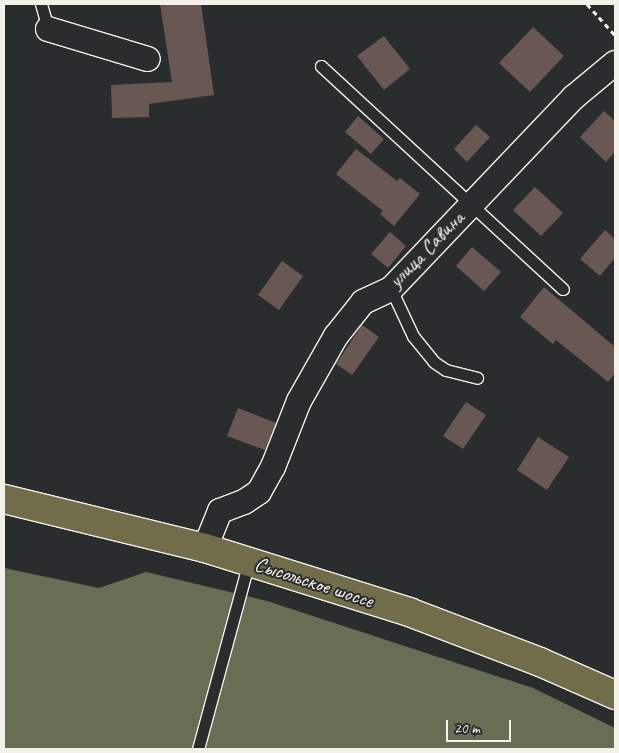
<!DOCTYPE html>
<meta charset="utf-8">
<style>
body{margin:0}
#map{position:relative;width:619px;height:753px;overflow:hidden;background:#2a2d2e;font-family:Caveat,sans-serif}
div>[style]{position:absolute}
.green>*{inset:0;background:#676e54}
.building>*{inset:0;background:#695753}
.path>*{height:3px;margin-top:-1.5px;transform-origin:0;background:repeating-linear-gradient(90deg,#f4f1e8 0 5px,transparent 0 9px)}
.roads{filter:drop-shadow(1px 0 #f4f1e8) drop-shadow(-1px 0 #f4f1e8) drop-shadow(0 1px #f4f1e8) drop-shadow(0 -1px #f4f1e8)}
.lane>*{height:11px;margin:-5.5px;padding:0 5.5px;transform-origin:5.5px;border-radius:5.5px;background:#2a2d2e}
.street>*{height:24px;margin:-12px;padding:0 12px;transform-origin:12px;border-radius:12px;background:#2a2d2e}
.highway>*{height:28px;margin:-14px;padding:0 14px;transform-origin:14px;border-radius:14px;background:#716d4b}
span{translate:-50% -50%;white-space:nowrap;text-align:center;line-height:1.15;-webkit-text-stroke:4px #2a2d2e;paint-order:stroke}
.street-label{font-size:21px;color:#f4f1e8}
.frame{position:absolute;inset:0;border:5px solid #f4f1e8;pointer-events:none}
.scale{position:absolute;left:446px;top:720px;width:65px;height:22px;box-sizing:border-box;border:2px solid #f4f1e8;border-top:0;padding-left:6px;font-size:15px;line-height:18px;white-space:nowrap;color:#f4f1e8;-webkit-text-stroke:4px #2a2d2e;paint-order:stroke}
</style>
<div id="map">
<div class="green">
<i style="clip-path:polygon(4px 568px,99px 588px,146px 572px,267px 601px,533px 688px,615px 728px,615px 749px,4px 749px)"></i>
</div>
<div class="building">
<i style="clip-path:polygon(160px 4px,201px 4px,214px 95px,149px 104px,149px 117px,112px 118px,111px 85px,172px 82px)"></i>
<i style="clip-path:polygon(533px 27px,564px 56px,530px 92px,499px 63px)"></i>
<i style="clip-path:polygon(384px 36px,410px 69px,384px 90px,357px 56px)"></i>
<i style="clip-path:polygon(604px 111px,615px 121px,615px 152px,606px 162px,580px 137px)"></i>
<i style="clip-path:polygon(358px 116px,384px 139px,371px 154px,345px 132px)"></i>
<i style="clip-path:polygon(476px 125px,490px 137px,467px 162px,454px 149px)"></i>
<i style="clip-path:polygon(356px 149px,397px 181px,400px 178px,420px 194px,394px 226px,380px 214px,383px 211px,336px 174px)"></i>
<i style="clip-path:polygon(535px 187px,563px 213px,541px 236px,513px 210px)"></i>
<i style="clip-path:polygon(605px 230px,615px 239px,615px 258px,600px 276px,580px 259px)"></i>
<i style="clip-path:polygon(390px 232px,406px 246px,388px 268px,371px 254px)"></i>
<i style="clip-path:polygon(472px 247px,501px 272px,484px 291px,456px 266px)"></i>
<i style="clip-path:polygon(282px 261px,303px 276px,279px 310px,258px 295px)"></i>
<i style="clip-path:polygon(544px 287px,615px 347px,615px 373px,608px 382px,556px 340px,553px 344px,520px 317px)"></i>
<i style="clip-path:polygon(362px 325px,379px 337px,352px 375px,336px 364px)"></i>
<i style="clip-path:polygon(466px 402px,486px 415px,463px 449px,443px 436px)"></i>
<i style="clip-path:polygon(238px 408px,276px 423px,265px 450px,227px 436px)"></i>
<i style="clip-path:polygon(538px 437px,569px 457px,547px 490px,517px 470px)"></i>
</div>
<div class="path">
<i style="left:587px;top:4px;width:42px;rotate:47.9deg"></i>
</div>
<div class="roads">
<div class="lane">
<i style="left:41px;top:4px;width:26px;rotate:74deg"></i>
<i style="left:321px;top:66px;width:329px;rotate:42.7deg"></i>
<i style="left:391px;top:289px;width:52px;rotate:64.9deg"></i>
<i style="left:413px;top:336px;width:33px;rotate:51deg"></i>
<i style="left:434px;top:362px;width:14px;rotate:34deg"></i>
<i style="left:446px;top:370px;width:32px;rotate:14deg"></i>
<i style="left:198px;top:749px;width:195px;rotate:-74.8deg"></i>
</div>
<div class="street">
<i style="left:48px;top:29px;width:104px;rotate:16.7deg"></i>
<i style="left:205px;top:548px;width:40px;rotate:-68deg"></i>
<i style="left:220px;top:511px;width:26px;rotate:-21deg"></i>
<i style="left:244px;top:502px;width:18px;rotate:-34deg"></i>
<i style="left:259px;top:492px;width:29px;rotate:-61deg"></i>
<i style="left:273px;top:467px;width:71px;rotate:-68.5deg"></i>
<i style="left:299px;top:401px;width:75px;rotate:-60.4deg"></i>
<i style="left:336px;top:336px;width:43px;rotate:-51.5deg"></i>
<i style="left:363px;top:302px;width:31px;rotate:-25deg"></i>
<i style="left:391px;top:289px;width:265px;rotate:-46.4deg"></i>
<i style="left:574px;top:97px;width:53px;rotate:-39.7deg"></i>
</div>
<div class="highway">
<i style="left:4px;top:499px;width:207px;rotate:13.7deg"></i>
<i style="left:205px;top:548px;width:214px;rotate:17.4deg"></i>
<i style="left:409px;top:612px;width:140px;rotate:20.9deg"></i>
<i style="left:540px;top:662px;width:82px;rotate:23.7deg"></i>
</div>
</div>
<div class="street-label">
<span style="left:426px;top:249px;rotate:-46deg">улица Савина</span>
<span style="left:314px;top:582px;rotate:18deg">Сысольское шоссе</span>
</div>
<div class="frame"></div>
<div class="scale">20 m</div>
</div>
